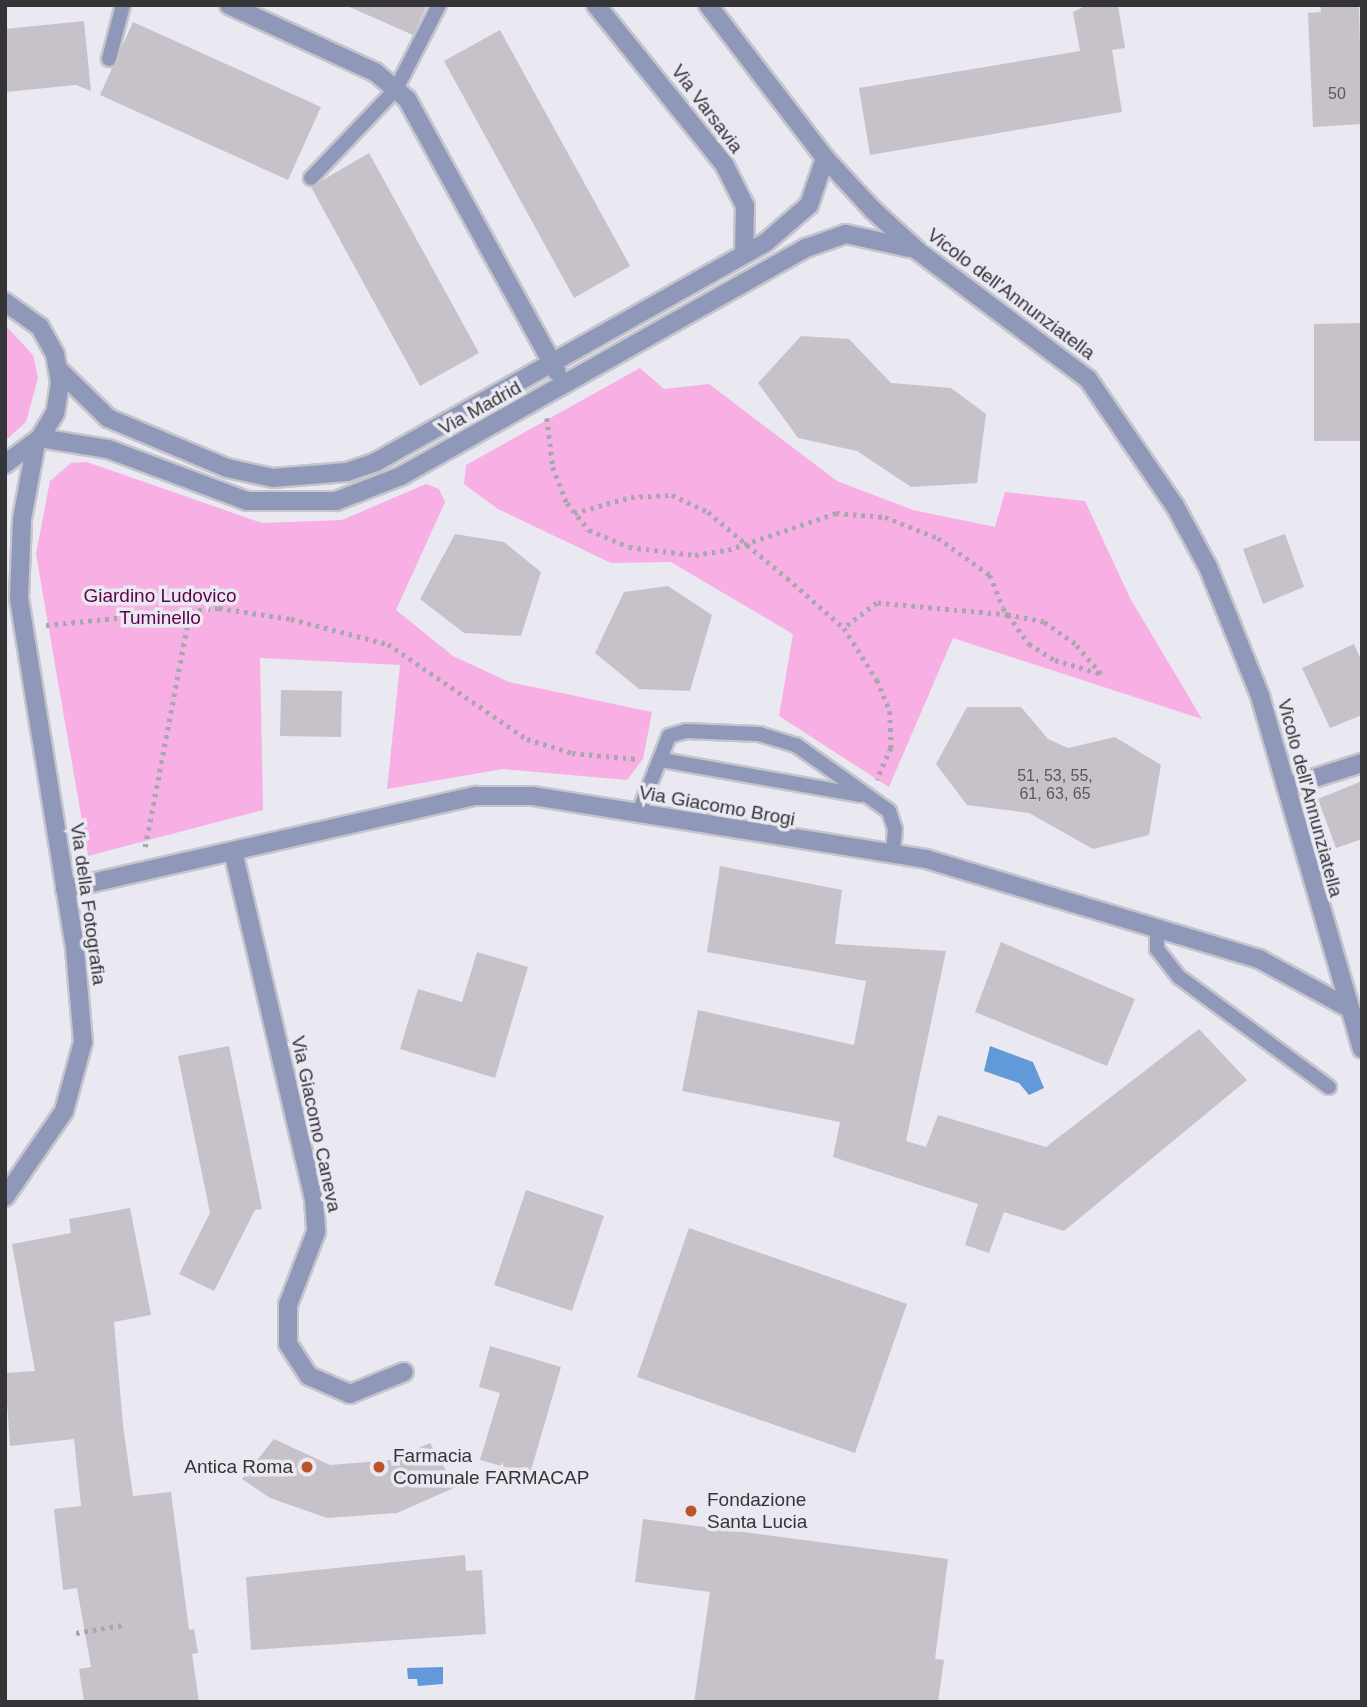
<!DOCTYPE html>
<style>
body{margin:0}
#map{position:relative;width:1367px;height:1707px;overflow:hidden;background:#eae8f1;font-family:Arial,sans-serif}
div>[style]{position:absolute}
.green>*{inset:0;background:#f8afe3}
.water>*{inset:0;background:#6199d9}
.building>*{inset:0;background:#c7c2ca}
.path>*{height:4.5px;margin-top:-2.25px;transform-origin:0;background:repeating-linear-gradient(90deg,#a9a7ae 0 3.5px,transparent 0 8.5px)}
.roads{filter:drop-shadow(2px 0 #c6c4cc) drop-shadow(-2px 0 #c6c4cc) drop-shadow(0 2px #c6c4cc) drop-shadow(0 -2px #c6c4cc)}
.lane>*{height:14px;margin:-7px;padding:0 7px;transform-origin:7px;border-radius:7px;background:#9098ba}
.street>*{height:18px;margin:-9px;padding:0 9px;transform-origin:9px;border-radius:9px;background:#9098ba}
.dots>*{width:19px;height:19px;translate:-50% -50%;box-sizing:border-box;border:4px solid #eae8f1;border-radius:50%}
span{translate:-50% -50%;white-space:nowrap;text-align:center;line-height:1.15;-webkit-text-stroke:7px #eae8f1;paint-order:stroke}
.number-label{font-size:16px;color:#5a585c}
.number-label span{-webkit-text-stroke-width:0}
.street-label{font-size:19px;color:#353538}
.park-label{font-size:19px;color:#5e034e}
.poi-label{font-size:19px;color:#353538}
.left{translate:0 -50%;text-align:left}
.right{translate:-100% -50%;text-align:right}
.frame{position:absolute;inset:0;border:7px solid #353538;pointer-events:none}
</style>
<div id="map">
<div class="green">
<i style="clip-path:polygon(5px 325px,33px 355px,38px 378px,26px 422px,5px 441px)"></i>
<i style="clip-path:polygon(640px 368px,664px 389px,709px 384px,837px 481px,913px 510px,995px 527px,1005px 492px,1085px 501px,1130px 598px,1202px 719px,953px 638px,889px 787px,779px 716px,793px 634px,671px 562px,611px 563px,498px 509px,464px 484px,466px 465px)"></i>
<i style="clip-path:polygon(87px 462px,262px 523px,342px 520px,426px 484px,439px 489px,445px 502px,396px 610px,453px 656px,509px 682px,652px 712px,643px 759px,627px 780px,503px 769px,387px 789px,400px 665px,260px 658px,263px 810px,88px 856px,36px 554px,50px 481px,71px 463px)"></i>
</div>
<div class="water">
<i style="clip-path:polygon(990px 1046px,1033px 1062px,1044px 1088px,1029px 1095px,1019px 1083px,984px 1071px)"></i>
<i style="clip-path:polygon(443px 1667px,443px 1684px,418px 1686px,417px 1679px,408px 1679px,407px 1668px)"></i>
</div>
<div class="building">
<i style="clip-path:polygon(345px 5px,427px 5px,413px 35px)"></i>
<i style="clip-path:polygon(1087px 5px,1118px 5px,1125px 48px,1112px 50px,1122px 112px,870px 155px,859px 88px,1080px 51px,1073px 12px)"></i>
<i style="clip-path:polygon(1320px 5px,1359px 5px,1362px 124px,1313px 127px,1308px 13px,1321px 12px)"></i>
<i style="clip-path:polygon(84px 21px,91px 91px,76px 85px,5px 92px,5px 29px)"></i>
<i style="clip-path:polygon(133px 22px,321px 107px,288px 180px,100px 95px)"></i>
<i style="clip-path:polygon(500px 30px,630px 266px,574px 298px,444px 61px)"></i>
<i style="clip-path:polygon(369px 153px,479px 353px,420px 386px,311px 187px)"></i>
<i style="clip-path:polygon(1362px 323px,1362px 441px,1314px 441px,1314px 324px)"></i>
<i style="clip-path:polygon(801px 336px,849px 339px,891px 383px,951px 388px,986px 414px,977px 483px,911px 487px,857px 451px,798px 438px,758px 383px)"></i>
<i style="clip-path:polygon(455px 534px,504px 542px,541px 572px,521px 636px,464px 633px,420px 599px)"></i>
<i style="clip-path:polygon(1285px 534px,1304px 587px,1263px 604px,1243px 549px)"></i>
<i style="clip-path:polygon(668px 586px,712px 615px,690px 691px,639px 689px,595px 653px,624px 592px)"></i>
<i style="clip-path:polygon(1354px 644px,1362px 662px,1362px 715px,1330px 728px,1302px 668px)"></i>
<i style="clip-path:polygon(281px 690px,342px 691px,341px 737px,280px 736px)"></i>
<i style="clip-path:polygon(967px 707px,1021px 707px,1048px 739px,1068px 748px,1115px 737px,1161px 765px,1149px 835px,1093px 849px,1029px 813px,967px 805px,936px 764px)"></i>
<i style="clip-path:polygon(1362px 781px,1362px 839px,1336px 848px,1318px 799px)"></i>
<i style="clip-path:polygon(720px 866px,842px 890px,835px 944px,946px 951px,906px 1141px,926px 1147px,938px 1115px,1046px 1147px,1199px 1029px,1247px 1080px,1064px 1231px,1004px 1212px,989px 1253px,965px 1245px,978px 1204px,833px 1157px,840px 1122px,682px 1091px,698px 1010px,854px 1045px,866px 981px,707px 952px)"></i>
<i style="clip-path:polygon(1001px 942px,1135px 999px,1107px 1066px,975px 1012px)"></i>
<i style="clip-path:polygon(477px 952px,528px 967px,495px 1078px,400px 1049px,418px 989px,462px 1002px)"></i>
<i style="clip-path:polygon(229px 1046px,262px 1209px,255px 1210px,214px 1291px,179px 1274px,210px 1213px,178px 1056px)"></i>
<i style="clip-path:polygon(526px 1190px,604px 1216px,572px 1311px,494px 1285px)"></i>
<i style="clip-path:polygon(130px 1208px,151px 1315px,114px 1322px,123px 1425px,133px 1496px,171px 1492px,189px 1630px,194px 1629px,198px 1653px,192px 1654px,199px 1702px,84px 1702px,79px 1669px,91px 1667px,77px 1588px,63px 1590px,54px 1509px,81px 1506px,74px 1439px,10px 1446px,5px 1373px,35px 1371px,12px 1244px,71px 1233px,69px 1219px)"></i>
<i style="clip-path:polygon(689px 1228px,907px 1304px,855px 1453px,637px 1377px)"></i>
<i style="clip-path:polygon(490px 1346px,561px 1367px,530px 1474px,480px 1460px,500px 1393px,479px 1387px)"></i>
<i style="clip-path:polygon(274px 1439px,330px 1465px,392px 1460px,430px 1443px,456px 1487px,397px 1513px,327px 1518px,270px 1498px,242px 1479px)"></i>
<i style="clip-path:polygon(643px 1519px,948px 1559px,935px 1659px,944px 1660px,938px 1702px,694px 1702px,710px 1592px,635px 1582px)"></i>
<i style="clip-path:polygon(465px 1555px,466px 1571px,482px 1570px,486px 1634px,251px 1650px,246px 1577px)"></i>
</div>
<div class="path">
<i style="left:547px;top:418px;width:49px;rotate:83deg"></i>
<i style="left:553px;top:467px;width:39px;rotate:69deg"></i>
<i style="left:567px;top:503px;width:35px;rotate:51deg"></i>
<i style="left:589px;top:530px;width:43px;rotate:23deg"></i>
<i style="left:629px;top:547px;width:66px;rotate:6.9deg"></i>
<i style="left:695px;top:555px;width:33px;rotate:-9deg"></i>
<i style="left:728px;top:550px;width:114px;rotate:-18.9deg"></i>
<i style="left:836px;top:513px;width:49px;rotate:4.7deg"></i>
<i style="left:885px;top:517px;width:57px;rotate:21.6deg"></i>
<i style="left:938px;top:538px;width:64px;rotate:35.4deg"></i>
<i style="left:990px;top:575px;width:35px;rotate:68deg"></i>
<i style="left:1003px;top:608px;width:9px;rotate:54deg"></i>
<i style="left:1008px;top:615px;width:36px;rotate:54deg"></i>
<i style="left:1029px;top:644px;width:31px;rotate:32deg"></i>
<i style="left:1055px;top:660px;width:48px;rotate:16.9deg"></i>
<i style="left:1101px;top:674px;width:40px;rotate:-131deg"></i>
<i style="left:1075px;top:644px;width:38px;rotate:-145deg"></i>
<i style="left:1044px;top:622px;width:37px;rotate:-169deg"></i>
<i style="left:1008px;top:615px;width:132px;rotate:-174.8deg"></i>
<i style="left:877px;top:603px;width:41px;rotate:142.9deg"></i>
<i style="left:574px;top:513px;width:59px;rotate:-15.7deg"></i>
<i style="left:631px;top:497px;width:41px;rotate:-2.8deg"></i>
<i style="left:672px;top:495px;width:40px;rotate:25deg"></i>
<i style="left:708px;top:512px;width:103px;rotate:39.9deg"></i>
<i style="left:787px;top:578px;width:76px;rotate:41.3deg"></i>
<i style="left:844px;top:628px;width:62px;rotate:57.6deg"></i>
<i style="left:877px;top:680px;width:34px;rotate:67deg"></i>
<i style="left:890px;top:711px;width:37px;rotate:88deg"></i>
<i style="left:891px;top:748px;width:35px;rotate:114deg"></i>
<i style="left:46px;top:625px;width:174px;rotate:-5.6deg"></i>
<i style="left:219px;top:608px;width:73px;rotate:8.7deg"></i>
<i style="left:291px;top:619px;width:100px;rotate:14.5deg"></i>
<i style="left:388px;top:644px;width:168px;rotate:34.4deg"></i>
<i style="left:527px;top:739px;width:47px;rotate:17.3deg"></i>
<i style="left:572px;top:753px;width:65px;rotate:5.3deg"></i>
<i style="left:145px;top:847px;width:240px;rotate:-79.2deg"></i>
<i style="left:76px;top:1633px;width:47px;rotate:-9.9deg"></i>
</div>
<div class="roads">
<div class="lane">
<i style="left:109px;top:59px;width:56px;rotate:-75.5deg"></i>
<i style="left:311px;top:178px;width:123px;rotate:-46.3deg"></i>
<i style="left:396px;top:89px;width:94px;rotate:-62.9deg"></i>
<i style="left:662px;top:760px;width:202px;rotate:10deg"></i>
<i style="left:638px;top:814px;width:84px;rotate:-68.3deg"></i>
<i style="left:669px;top:736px;width:18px;rotate:-16deg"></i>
<i style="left:686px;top:731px;width:73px;rotate:2.4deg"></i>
<i style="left:759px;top:734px;width:39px;rotate:17deg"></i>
<i style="left:796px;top:745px;width:114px;rotate:35.4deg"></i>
<i style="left:889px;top:811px;width:19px;rotate:72deg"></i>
<i style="left:895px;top:829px;width:25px;rotate:95deg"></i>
<i style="left:1157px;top:931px;width:18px;rotate:90deg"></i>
<i style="left:1157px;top:949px;width:36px;rotate:52deg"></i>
<i style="left:1179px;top:977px;width:186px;rotate:36.3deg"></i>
</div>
<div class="street">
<i style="left:229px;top:5px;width:161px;rotate:24.7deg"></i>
<i style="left:375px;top:72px;width:42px;rotate:40.2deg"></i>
<i style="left:407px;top:99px;width:311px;rotate:61.2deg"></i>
<i style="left:596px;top:5px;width:204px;rotate:51.2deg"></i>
<i style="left:724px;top:164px;width:47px;rotate:63.4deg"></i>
<i style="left:745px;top:206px;width:48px;rotate:91.2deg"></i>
<i style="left:708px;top:5px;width:193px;rotate:52.6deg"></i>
<i style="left:825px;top:158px;width:71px;rotate:47.3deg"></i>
<i style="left:873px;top:210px;width:61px;rotate:42.3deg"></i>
<i style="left:918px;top:251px;width:213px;rotate:37deg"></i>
<i style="left:1088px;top:379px;width:154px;rotate:55.6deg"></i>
<i style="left:1175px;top:506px;width:69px;rotate:61.6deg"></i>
<i style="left:1208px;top:567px;width:139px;rotate:68deg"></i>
<i style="left:1260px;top:696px;width:367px;rotate:73.9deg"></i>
<i style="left:5px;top:302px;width:43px;rotate:35.5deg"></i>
<i style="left:40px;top:327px;width:31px;rotate:61deg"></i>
<i style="left:55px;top:354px;width:29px;rotate:80deg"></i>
<i style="left:60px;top:383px;width:30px;rotate:99deg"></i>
<i style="left:55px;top:413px;width:29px;rotate:121deg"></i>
<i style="left:40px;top:438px;width:44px;rotate:143.4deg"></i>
<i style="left:58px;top:369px;width:70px;rotate:44.4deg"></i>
<i style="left:108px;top:418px;width:129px;rotate:22.8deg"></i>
<i style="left:227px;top:468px;width:47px;rotate:12.3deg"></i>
<i style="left:273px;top:478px;width:74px;rotate:-4.6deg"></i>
<i style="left:347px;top:472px;width:31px;rotate:-19deg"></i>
<i style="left:376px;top:462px;width:446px;rotate:-29.4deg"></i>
<i style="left:765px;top:243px;width:58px;rotate:-40.8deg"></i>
<i style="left:809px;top:205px;width:50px;rotate:-71.2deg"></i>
<i style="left:40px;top:438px;width:69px;rotate:9.2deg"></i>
<i style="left:108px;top:449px;width:148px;rotate:20.5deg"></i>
<i style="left:247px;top:501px;width:89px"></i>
<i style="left:336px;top:501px;width:70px;rotate:-21deg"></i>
<i style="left:401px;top:476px;width:465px;rotate:-29.4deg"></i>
<i style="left:806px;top:248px;width:42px;rotate:-19.3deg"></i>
<i style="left:846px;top:234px;width:65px;rotate:12.5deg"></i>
<i style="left:1286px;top:787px;width:80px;rotate:-17.5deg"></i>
<i style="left:233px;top:851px;width:358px;rotate:76.9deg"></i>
<i style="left:314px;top:1200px;width:32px;rotate:86deg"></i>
<i style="left:316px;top:1232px;width:78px;rotate:111deg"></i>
<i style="left:288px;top:1305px;width:39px;rotate:90deg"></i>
<i style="left:288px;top:1344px;width:38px;rotate:57deg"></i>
<i style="left:309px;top:1376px;width:45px;rotate:23.7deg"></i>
<i style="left:350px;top:1394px;width:58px;rotate:-22.2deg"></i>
<i style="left:65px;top:889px;width:421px;rotate:-12.8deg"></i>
<i style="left:476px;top:796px;width:57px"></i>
<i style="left:533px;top:796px;width:398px;rotate:9.1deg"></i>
<i style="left:926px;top:859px;width:348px;rotate:16.7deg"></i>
<i style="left:1259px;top:959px;width:98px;rotate:28.7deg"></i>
<i style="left:5px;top:1197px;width:104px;rotate:-55.5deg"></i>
<i style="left:64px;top:1111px;width:72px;rotate:-74.6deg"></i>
<i style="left:83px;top:1042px;width:94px;rotate:-94.9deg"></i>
<i style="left:75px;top:948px;width:354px;rotate:-99.1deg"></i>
<i style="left:19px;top:598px;width:79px;rotate:-87.8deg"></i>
<i style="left:22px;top:519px;width:77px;rotate:-79.6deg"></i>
</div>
</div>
<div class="dots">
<i style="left:307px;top:1467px;background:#bb542b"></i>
<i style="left:379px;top:1467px;background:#bb542b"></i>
<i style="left:691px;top:1511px;background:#bb542b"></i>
</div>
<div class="number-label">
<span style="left:1337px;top:94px">50</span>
<span style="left:1055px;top:785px">51, 53, 55,<br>61, 63, 65</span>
</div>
<div class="street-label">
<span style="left:707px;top:109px;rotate:53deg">Via Varsavia</span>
<span style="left:1011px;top:294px;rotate:37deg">Vicolo dell'Annunziatella</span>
<span style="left:480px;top:408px;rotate:-29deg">Via Madrid</span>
<span style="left:1310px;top:798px;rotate:75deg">Vicolo dell'Annunziatella</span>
<span style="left:717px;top:806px;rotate:10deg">Via Giacomo Brogi</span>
<span style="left:88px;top:904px;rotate:82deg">Via della Fotografia</span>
<span style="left:316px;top:1124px;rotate:78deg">Via Giacomo Caneva</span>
</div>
<div class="park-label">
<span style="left:160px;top:607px">Giardino Ludovico<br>Tuminello</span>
</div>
<div class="poi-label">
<span class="left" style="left:393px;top:1467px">Farmacia<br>Comunale FARMACAP</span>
<span class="right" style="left:293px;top:1467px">Antica Roma</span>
<span class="left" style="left:707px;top:1511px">Fondazione<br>Santa Lucia</span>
</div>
<div class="frame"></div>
</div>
